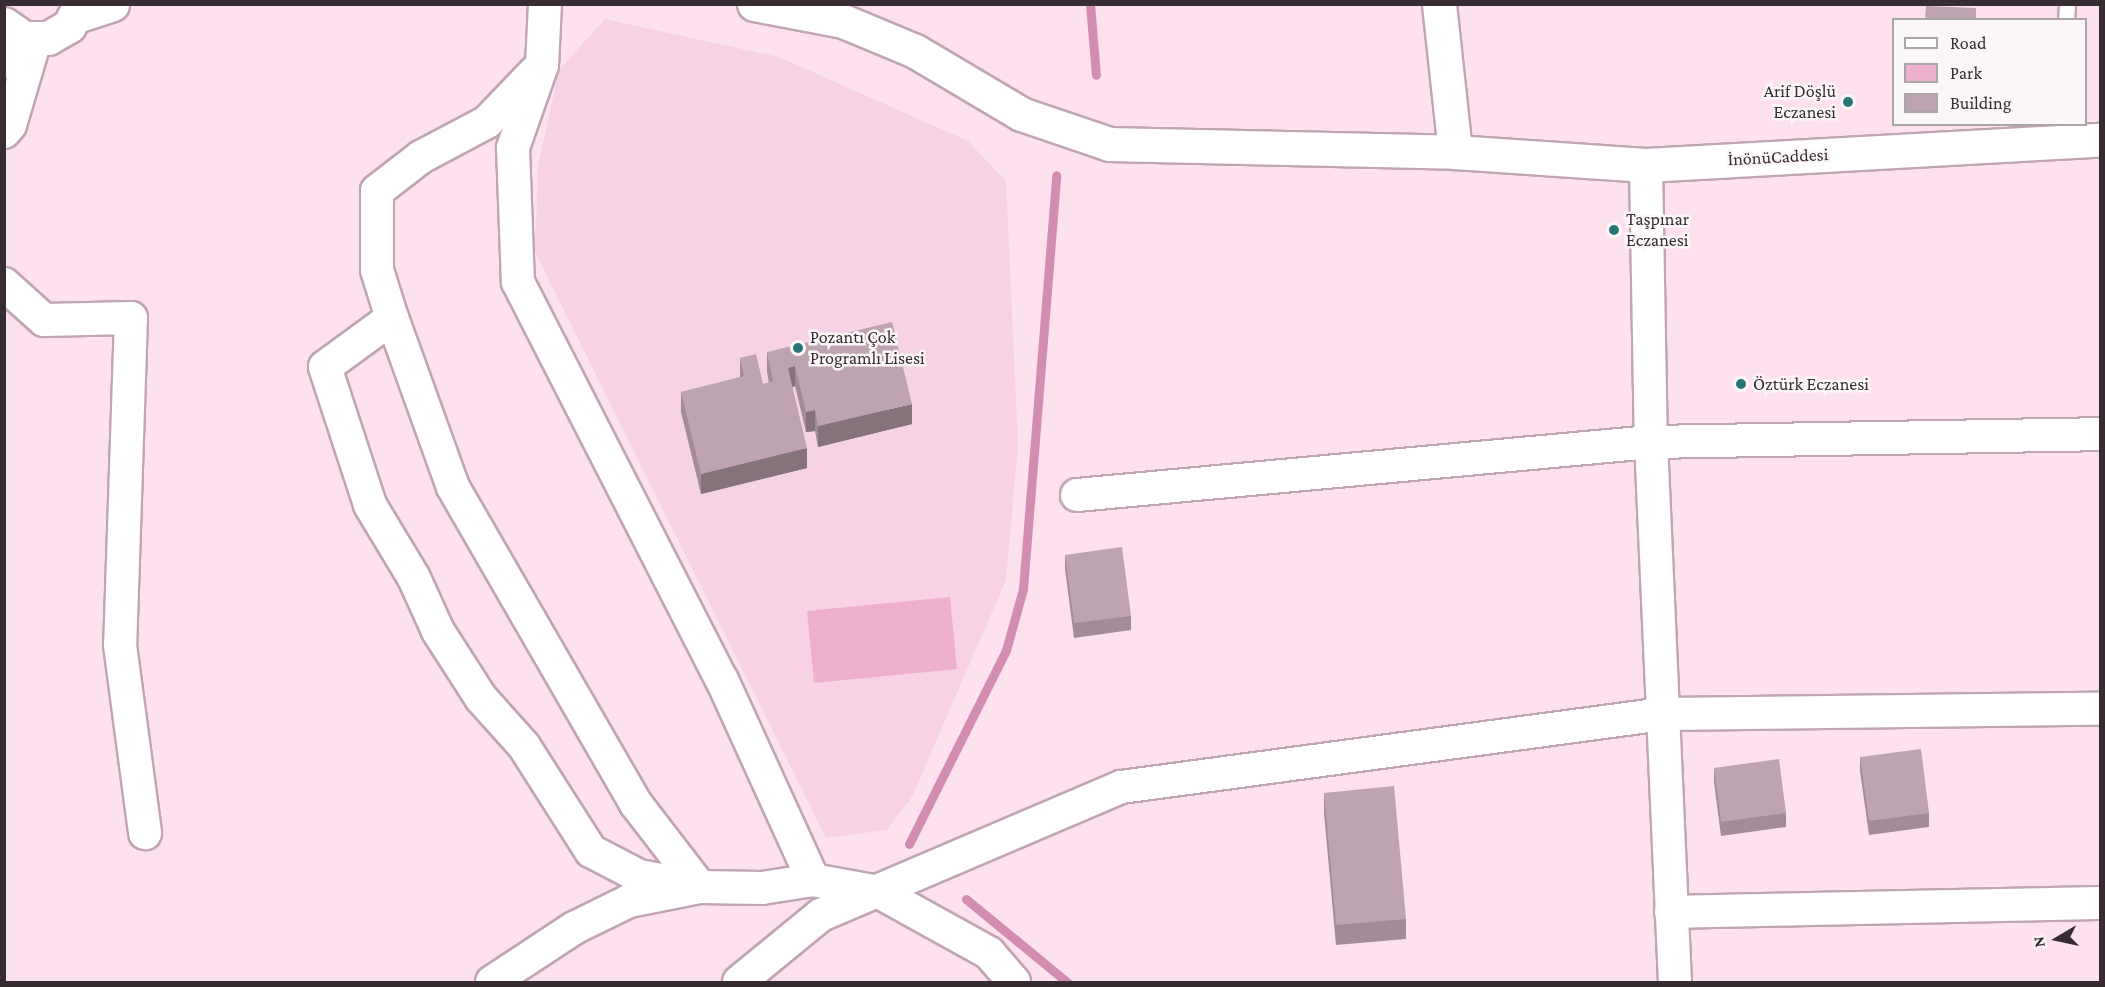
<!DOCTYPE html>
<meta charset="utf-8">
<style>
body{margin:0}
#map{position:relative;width:2105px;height:987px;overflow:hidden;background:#fee1ef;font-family:"Crimson Pro",serif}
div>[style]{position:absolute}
.built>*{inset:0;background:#f6d2e4}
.green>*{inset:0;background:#eeb0cf}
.stream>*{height:9px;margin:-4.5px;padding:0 4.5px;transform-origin:4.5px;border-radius:4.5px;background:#d48db2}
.roads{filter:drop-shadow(2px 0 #c0a5b2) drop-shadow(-2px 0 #c0a5b2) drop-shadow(0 2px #c0a5b2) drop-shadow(0 -2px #c0a5b2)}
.lane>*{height:15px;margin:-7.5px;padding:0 7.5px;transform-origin:7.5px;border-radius:7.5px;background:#fff}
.street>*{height:32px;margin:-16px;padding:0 16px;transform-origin:16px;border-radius:16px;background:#fff}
.secondary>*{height:33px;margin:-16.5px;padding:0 16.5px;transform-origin:16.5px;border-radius:16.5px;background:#fff}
.wall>*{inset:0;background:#a38c97}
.shaded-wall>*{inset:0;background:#85727b}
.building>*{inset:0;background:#bea3b0}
.dots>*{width:16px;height:16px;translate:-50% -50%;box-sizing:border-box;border:3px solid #fbf6f8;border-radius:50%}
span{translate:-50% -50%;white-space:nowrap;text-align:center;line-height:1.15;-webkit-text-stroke:5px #fbf6f8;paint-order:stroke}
.poi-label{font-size:18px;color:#362c31}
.right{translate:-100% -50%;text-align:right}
.left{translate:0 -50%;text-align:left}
.street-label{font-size:18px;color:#362c31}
.frame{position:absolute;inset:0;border:6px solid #362c31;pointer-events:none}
.legend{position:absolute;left:1892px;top:18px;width:195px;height:108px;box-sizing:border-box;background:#fbf6f8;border:2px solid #aca5a8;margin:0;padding:8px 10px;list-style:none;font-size:18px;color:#362c31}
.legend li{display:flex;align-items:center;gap:12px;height:30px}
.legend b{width:30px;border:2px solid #aca5a8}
.north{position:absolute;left:2027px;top:909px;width:60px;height:60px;-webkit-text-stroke:4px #fbf6f8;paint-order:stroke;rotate:261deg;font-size:16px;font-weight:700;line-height:24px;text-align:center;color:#362c31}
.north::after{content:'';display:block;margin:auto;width:21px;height:27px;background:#362c31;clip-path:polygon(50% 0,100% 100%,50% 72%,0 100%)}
</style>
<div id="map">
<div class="built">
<i style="clip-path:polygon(605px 19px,779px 57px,968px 141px,1006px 181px,1018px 445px,1006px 580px,912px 797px,887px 830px,826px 838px,535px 252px,538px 165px,559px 70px)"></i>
</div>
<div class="green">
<i style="clip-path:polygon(950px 597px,957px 669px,814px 683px,807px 611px)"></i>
</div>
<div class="stream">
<i style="left:1090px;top:4px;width:71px;rotate:85.2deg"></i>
<i style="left:909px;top:844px;width:217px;rotate:-63.4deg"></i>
<i style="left:1006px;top:650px;width:63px;rotate:-74.4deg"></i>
<i style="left:1023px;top:589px;width:415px;rotate:-85.4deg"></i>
<i style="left:966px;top:899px;width:131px;rotate:39.4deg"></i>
</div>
<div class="roads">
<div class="lane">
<i style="left:2066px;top:20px;width:16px;rotate:-86deg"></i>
</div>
<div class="street">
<i style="left:545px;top:4px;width:61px;rotate:92.8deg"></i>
<i style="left:542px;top:65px;width:88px;rotate:109.3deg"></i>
<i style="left:513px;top:148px;width:134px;rotate:87.9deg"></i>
<i style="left:518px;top:282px;width:447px;rotate:62.9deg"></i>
<i style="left:722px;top:680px;width:220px;rotate:65.5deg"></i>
<i style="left:813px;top:880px;width:67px;rotate:10.3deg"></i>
<i style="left:879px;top:892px;width:126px;rotate:29deg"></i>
<i style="left:989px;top:953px;width:38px;rotate:49deg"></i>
<i style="left:4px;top:132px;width:9px;rotate:-49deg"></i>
<i style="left:10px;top:125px;width:89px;rotate:-73.6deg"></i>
<i style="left:1646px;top:165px;width:277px;rotate:89deg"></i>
<i style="left:1651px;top:442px;width:541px;rotate:87.46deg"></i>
<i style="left:4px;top:284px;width:54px;rotate:42deg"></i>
<i style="left:44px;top:320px;width:87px;rotate:-1.3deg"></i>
<i style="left:131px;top:318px;width:327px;rotate:91.9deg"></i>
<i style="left:120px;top:645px;width:190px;rotate:82.4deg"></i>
<i style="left:392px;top:318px;width:50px;rotate:-107.4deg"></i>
<i style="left:377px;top:270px;width:79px;rotate:-90deg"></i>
<i style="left:377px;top:191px;width:56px;rotate:-37.7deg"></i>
<i style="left:421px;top:157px;width:75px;rotate:-27.9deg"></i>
<i style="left:487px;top:122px;width:69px;rotate:-46.2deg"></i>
<i style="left:1077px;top:495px;width:576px;rotate:-5.28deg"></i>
<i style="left:1651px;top:442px;width:449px;rotate:-1deg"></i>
<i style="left:1671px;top:912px;width:429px;rotate:-1.2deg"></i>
<i style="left:492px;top:982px;width:98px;rotate:-33.4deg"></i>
<i style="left:574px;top:928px;width:61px;rotate:-26.1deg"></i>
<i style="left:629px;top:901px;width:72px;rotate:-11.2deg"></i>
<i style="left:700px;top:887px;width:105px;rotate:-127.6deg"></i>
<i style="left:636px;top:804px;width:366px;rotate:-120deg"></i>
<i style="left:453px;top:487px;width:180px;rotate:-109.8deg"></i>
<i style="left:392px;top:318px;width:83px;rotate:143.8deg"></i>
<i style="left:325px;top:367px;width:145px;rotate:71.9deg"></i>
<i style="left:370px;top:505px;width:85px;rotate:58.9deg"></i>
<i style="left:414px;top:578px;width:58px;rotate:65.6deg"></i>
<i style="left:438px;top:631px;width:80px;rotate:57.3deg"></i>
<i style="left:481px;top:698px;width:64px;rotate:48.1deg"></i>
<i style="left:524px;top:746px;width:125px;rotate:57.5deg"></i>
<i style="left:591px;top:851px;width:54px;rotate:27.5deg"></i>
<i style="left:639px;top:876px;width:62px;rotate:10.2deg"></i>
<i style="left:700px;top:887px;width:62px;rotate:0.9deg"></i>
<i style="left:762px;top:888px;width:52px;rotate:-8.9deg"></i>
<i style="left:739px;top:982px;width:106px;rotate:-39.3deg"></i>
<i style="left:821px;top:915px;width:326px;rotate:-23.1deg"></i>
<i style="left:1121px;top:787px;width:547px;rotate:-7.67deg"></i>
<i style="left:1663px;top:714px;width:437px;rotate:-0.7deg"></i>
</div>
<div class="secondary">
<i style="left:754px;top:4px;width:91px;rotate:10.8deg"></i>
<i style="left:843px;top:21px;width:78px;rotate:22.6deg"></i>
<i style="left:915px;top:51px;width:123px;rotate:30.7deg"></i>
<i style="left:1021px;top:114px;width:93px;rotate:18.8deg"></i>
<i style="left:1109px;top:144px;width:346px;rotate:1.3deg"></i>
<i style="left:1455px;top:152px;width:191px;rotate:3.9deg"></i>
<i style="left:1646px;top:165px;width:455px;rotate:-3.2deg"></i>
<i style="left:1439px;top:4px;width:149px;rotate:83.8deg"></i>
<i style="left:76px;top:16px;width:38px;rotate:-18deg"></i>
<i style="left:4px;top:24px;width:24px;rotate:35deg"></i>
<i style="left:24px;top:38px;width:24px"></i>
<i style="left:48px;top:38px;width:24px;rotate:-30deg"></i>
<i style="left:69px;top:26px;width:25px;rotate:-63deg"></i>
<i style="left:4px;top:61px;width:30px;rotate:-49deg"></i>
</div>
</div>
<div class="wall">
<i style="clip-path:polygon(767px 352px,912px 424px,818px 447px,815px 431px,806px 432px,795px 386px,792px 387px,807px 468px,701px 494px,681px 412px,681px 392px,740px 378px,740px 358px,763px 384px,769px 383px,767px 372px)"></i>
<i style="clip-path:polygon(1065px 555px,1131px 616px,1131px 630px,1074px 638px,1065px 569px)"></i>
<i style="clip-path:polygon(1860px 757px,1929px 813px,1929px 827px,1869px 835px,1860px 771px)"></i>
<i style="clip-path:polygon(1714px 768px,1786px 813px,1786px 827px,1721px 836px,1714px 782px)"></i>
<i style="clip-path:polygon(1324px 793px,1406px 919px,1406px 939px,1336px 945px,1324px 813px)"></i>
</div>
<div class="shaded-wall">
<i style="clip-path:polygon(795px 366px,795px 386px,788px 388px,788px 368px)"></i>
<i style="clip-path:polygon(912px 404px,912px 424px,818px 447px,818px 426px)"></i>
<i style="clip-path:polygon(815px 410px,815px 431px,806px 432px,806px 412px)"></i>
<i style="clip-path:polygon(807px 448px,807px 468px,701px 494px,701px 474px)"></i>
</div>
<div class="building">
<i style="clip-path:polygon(1926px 6px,1976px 8px,1976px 20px,1925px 20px)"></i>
<i style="clip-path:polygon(892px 322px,912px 404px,818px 426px,815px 410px,806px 412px,795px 366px,788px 368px,807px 448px,701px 474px,681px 392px,744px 376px,740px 358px,756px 354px,763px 384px,773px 381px,767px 352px)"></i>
<i style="clip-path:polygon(1122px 547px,1131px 616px,1074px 623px,1065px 555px)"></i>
<i style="clip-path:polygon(1921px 749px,1929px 813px,1869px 821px,1860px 757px)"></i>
<i style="clip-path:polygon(1779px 759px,1786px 813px,1721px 822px,1714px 768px)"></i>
<i style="clip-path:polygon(1394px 786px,1406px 919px,1336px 925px,1324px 793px)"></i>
</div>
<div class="dots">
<i style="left:1848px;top:102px;background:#2a7576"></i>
<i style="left:1614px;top:230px;background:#2a7576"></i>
<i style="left:798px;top:348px;background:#2a7576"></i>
<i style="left:1741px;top:384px;background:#2a7576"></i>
</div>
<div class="poi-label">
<span class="right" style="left:1836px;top:102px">Arif Döşlü<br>Eczanesi</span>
<span class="left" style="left:1626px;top:230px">Taşpınar<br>Eczanesi</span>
<span class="left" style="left:810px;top:348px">Pozantı Çok<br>Programlı Lisesi</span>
<span class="left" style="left:1753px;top:384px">Öztürk Eczanesi</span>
</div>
<div class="street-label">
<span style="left:1778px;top:157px;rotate:-3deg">İnönüCaddesi</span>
</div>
<div class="frame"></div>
<ul class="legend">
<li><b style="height:8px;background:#fff"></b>Road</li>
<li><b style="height:16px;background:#eeb0cf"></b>Park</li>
<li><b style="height:16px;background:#bea3b0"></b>Building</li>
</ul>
<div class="north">N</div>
</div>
